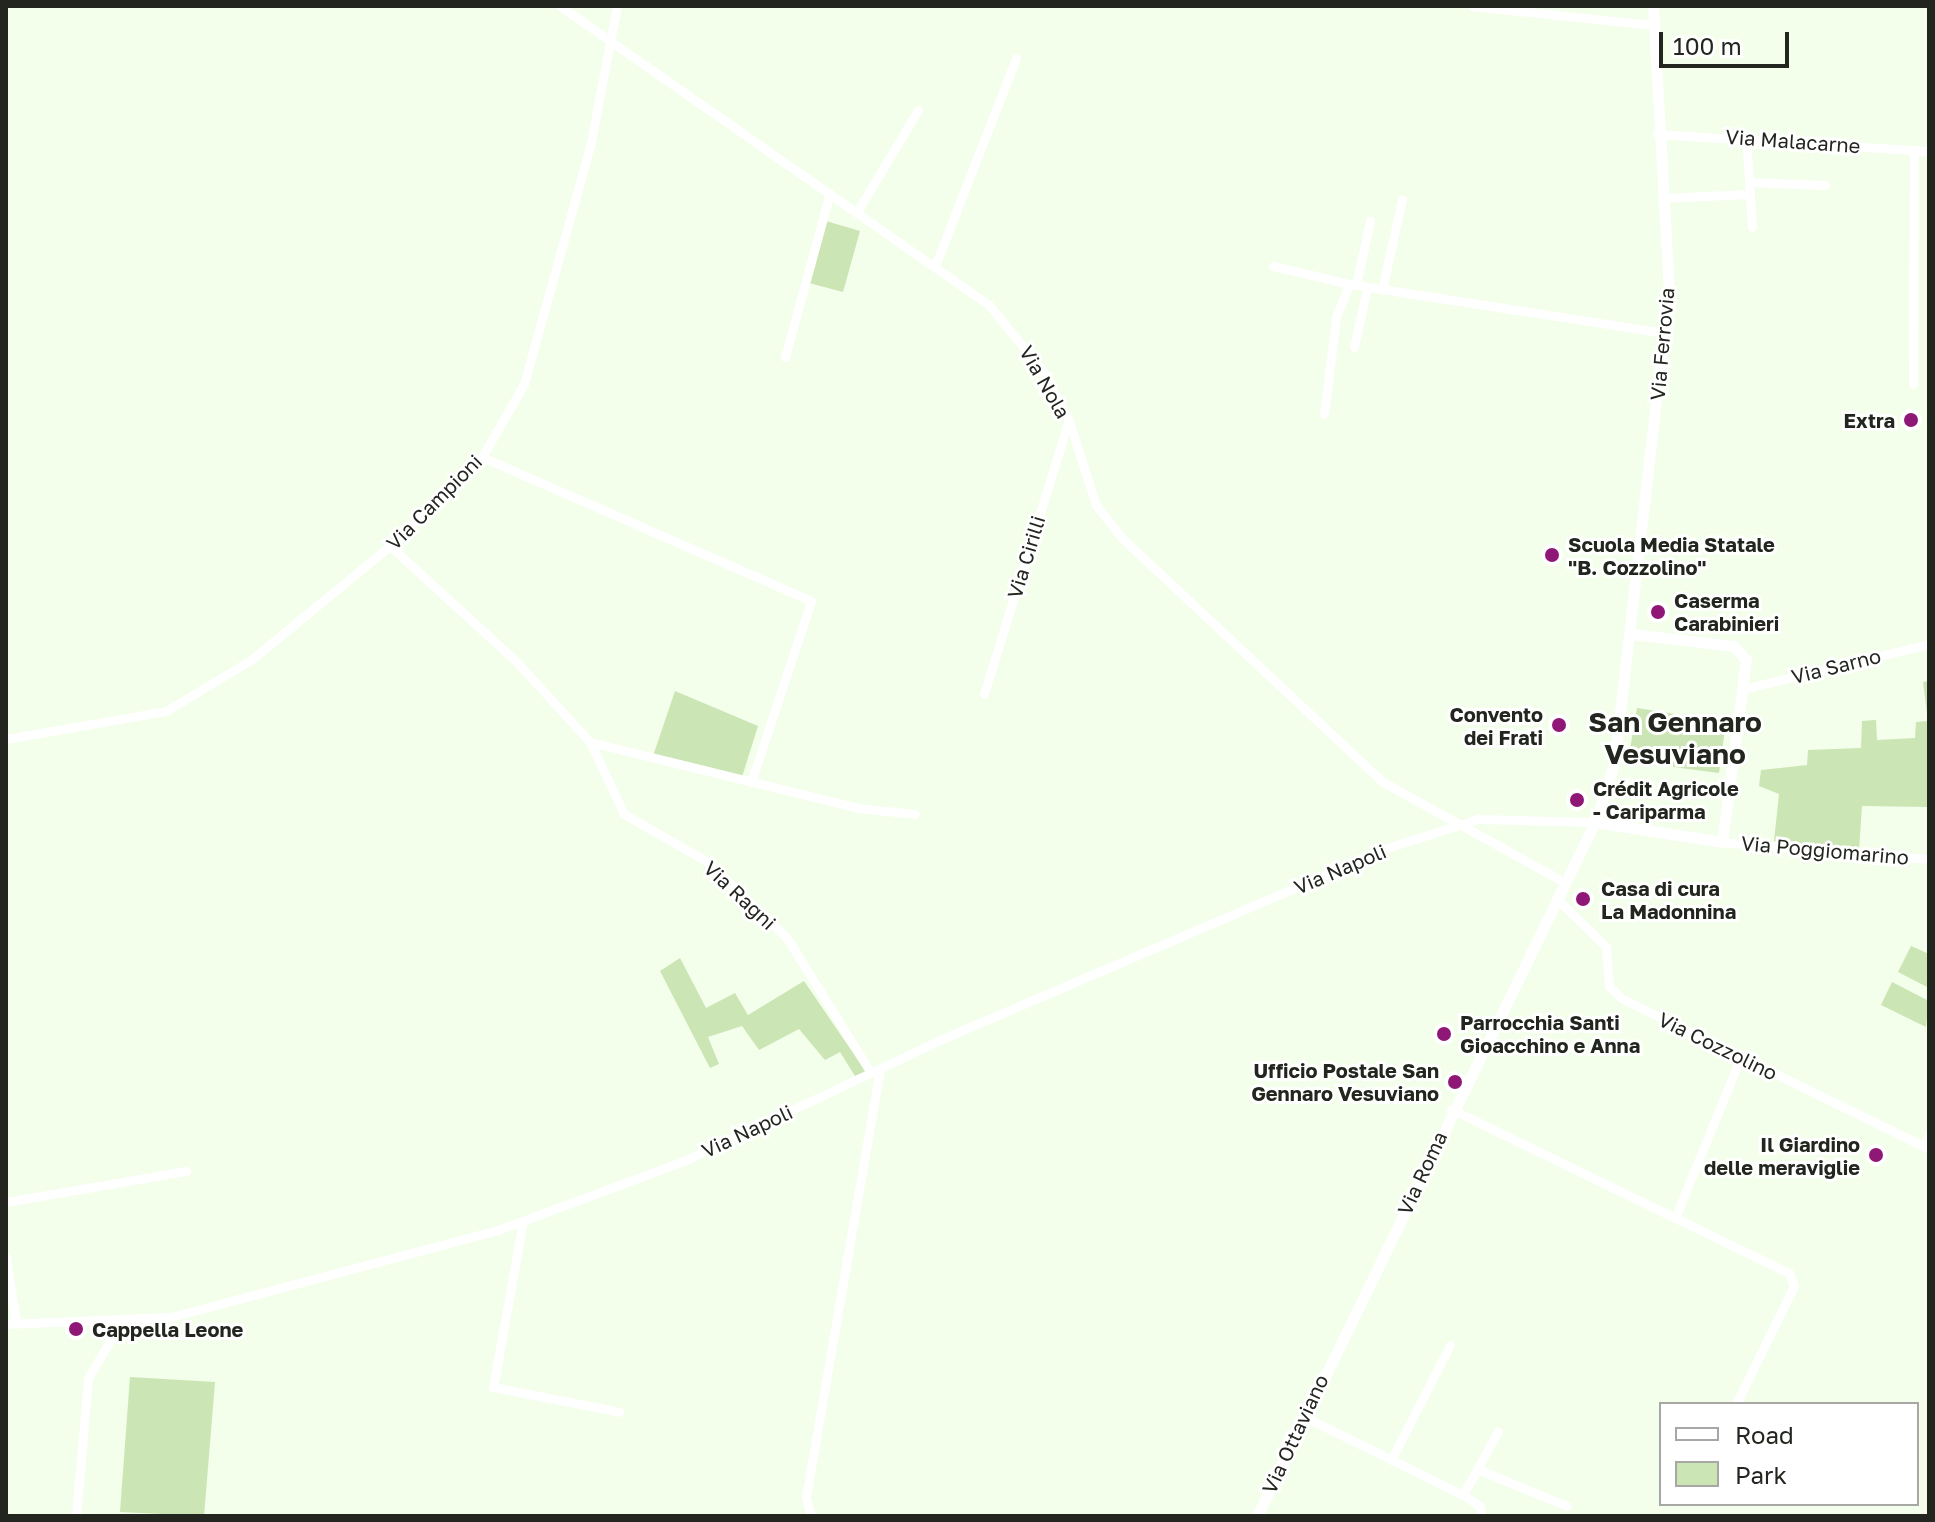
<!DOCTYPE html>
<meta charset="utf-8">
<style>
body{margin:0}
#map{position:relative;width:1935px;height:1522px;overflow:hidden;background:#f3feeb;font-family:"Golos Text",sans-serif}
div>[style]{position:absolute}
.green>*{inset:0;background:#cbe5b4}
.minor>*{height:9px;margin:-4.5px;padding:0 4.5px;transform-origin:4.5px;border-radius:4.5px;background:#fff}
.major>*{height:11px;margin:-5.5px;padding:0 5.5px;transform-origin:5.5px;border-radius:5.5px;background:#fff}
.dots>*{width:22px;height:22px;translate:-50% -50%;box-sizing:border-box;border:4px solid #fff;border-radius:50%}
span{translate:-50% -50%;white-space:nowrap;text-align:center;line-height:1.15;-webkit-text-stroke:6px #fff;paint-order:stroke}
.street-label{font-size:20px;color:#22261f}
.poi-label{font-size:20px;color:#22261f;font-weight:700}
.right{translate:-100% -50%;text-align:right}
.left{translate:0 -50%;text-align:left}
.district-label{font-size:28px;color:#22261f;font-weight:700}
.frame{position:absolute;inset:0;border:8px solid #22261f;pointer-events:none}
.legend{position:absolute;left:1659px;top:1402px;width:260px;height:104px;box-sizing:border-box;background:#fff;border:2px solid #a7a8a5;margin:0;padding:10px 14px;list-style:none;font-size:24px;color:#22261f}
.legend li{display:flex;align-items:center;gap:16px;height:40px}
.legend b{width:40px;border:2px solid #a7a8a5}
.scale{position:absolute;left:1659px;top:32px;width:130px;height:36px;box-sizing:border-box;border:4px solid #22261f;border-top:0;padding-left:10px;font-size:24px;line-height:28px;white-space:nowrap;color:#22261f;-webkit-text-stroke:6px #fff;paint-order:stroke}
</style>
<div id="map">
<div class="green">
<i style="clip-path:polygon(826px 221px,860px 231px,843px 292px,809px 283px)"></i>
<i style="clip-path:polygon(1929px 681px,1929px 807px,1862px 806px,1859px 850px,1774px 841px,1779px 794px,1759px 786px,1761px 770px,1807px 765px,1808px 750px,1861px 748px,1862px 721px,1876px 720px,1877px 740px,1915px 738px,1916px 722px,1928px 721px,1923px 682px)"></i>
<i style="clip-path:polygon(675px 691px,758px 726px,742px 777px,653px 756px)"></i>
<i style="clip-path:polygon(1637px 708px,1726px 722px,1719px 773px,1628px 761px)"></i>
<i style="clip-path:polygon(1911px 946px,1929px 954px,1929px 988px,1898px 972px)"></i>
<i style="clip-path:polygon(680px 958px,706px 1008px,735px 993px,748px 1015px,804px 981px,866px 1072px,855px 1076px,840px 1052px,825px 1060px,799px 1029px,759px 1050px,742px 1026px,708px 1037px,719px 1064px,710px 1068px,660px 971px)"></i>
<i style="clip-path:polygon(1892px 982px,1929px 1001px,1926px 1027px,1881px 1005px)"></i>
<i style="clip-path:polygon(130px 1377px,215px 1382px,204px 1516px,120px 1512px)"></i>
</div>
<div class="minor">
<i style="left:560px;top:6px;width:523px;rotate:34.88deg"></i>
<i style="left:989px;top:305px;width:85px;rotate:50.7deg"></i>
<i style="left:1043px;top:371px;width:56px;rotate:62.5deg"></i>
<i style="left:1069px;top:421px;width:88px;rotate:72.2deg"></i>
<i style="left:1096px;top:505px;width:42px;rotate:51.8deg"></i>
<i style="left:1122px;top:538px;width:357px;rotate:43.1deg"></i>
<i style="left:1383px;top:782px;width:207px;rotate:28.9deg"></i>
<i style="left:1472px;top:6px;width:183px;rotate:6deg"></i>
<i style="left:1657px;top:134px;width:273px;rotate:3.6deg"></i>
<i style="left:1746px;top:136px;width:91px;rotate:86.2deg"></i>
<i style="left:1749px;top:182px;width:76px;rotate:2.3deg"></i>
<i style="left:1662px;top:198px;width:87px;rotate:-2.6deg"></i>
<i style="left:857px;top:212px;width:119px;rotate:-59.1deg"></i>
<i style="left:935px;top:266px;width:223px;rotate:-68.7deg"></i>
<i style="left:1273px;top:266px;width:78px;rotate:13.3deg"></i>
<i style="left:1356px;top:285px;width:66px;rotate:-77.7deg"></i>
<i style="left:1382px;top:290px;width:93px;rotate:-77.6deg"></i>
<i style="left:1354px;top:347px;width:60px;rotate:-77.6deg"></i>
<i style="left:785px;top:357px;width:170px;rotate:-74.7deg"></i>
<i style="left:1913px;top:384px;width:234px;rotate:-89.8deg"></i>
<i style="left:1324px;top:414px;width:98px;rotate:-82.9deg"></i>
<i style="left:1336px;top:317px;width:35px;rotate:-68deg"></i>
<i style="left:1349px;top:284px;width:321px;rotate:8.8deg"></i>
<i style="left:482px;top:457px;width:359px;rotate:23.6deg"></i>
<i style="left:811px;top:601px;width:191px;rotate:108.3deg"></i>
<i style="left:390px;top:546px;width:169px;rotate:42.4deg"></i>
<i style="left:515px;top:660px;width:111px;rotate:47.6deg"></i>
<i style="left:590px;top:742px;width:276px;rotate:13.8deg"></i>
<i style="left:858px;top:808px;width:57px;rotate:6deg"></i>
<i style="left:1743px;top:689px;width:191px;rotate:-13.6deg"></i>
<i style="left:984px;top:694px;width:285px;rotate:-72.8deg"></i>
<i style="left:6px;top:739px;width:162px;rotate:-9.9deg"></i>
<i style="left:166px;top:711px;width:99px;rotate:-31deg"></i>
<i style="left:251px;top:660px;width:180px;rotate:-39.4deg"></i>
<i style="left:390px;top:546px;width:128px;rotate:-44.1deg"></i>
<i style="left:482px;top:457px;width:84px;rotate:-60.1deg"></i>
<i style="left:524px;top:384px;width:251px;rotate:-74.5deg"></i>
<i style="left:591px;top:142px;width:138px;rotate:-79.2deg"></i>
<i style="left:590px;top:742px;width:80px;rotate:64.7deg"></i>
<i style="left:624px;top:814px;width:95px;rotate:29.8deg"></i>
<i style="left:706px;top:861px;width:112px;rotate:43.5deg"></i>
<i style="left:787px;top:938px;width:159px;rotate:58.1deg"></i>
<i style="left:1722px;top:842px;width:208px;rotate:4.7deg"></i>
<i style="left:1556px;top:898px;width:70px;rotate:44.4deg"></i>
<i style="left:1606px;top:947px;width:39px;rotate:86deg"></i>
<i style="left:1609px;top:986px;width:17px;rotate:45deg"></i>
<i style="left:1621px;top:998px;width:343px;rotate:26.1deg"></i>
<i style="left:1451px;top:1109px;width:376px;rotate:25.9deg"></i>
<i style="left:1789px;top:1273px;width:14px;rotate:69deg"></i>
<i style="left:1794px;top:1286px;width:131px;rotate:116.2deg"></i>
<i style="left:1924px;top:1146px;width:12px;rotate:-66deg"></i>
<i style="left:6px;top:1202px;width:183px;rotate:-9.8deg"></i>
<i style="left:1675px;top:1218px;width:175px;rotate:-67.8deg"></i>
<i style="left:523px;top:1221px;width:169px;rotate:100.2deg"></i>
<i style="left:493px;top:1387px;width:129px;rotate:11.1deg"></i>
<i style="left:6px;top:1257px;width:67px;rotate:81.4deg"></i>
<i style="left:6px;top:1324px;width:165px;rotate:-2.4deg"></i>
<i style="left:171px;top:1317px;width:338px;rotate:-14.9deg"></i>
<i style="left:498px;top:1230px;width:198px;rotate:-20.4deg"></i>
<i style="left:684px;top:1161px;width:285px;rotate:-25.3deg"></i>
<i style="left:942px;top:1039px;width:484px;rotate:-23.2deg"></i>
<i style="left:1387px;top:848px;width:96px;rotate:-17.7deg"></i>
<i style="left:1478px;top:819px;width:117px;rotate:1.5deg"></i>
<i style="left:1303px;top:1416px;width:178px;rotate:26.3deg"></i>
<i style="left:1463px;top:1495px;width:20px;rotate:33deg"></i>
<i style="left:1480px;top:1506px;width:10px;rotate:84deg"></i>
<i style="left:1391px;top:1460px;width:129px;rotate:-62.8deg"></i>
<i style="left:1477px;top:1469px;width:97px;rotate:22.3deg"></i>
<i style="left:1463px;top:1495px;width:73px;rotate:-61.3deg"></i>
<i style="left:76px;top:1516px;width:139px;rotate:-85deg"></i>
<i style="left:88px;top:1378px;width:69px;rotate:-59.3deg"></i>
<i style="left:811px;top:1516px;width:20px;rotate:-105deg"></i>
<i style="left:806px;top:1497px;width:434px;rotate:-80.2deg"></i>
</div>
<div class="major">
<i style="left:1595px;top:822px;width:129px;rotate:8.9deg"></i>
<i style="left:1722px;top:842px;width:184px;rotate:-82.5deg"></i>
<i style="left:1746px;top:660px;width:18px;rotate:-131deg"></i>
<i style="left:1734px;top:646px;width:103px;rotate:-173.3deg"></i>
<i style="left:1257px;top:1516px;width:772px;rotate:-64.03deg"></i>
<i style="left:1595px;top:822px;width:61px;rotate:-71.9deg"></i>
<i style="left:1614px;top:764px;width:475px;rotate:-83.4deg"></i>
<i style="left:1669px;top:292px;width:286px;rotate:-93.2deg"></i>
</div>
<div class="dots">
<i style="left:1911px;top:420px;background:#8f1776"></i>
<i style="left:1552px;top:555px;background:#8f1776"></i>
<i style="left:1658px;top:612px;background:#8f1776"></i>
<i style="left:1559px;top:725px;background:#8f1776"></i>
<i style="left:1577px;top:800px;background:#8f1776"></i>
<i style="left:1583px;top:899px;background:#8f1776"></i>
<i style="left:1444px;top:1034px;background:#8f1776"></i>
<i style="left:1455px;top:1082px;background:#8f1776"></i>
<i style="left:1876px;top:1155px;background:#8f1776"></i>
<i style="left:76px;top:1329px;background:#8f1776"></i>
</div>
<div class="street-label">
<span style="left:1793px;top:141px;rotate:4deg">Via Malacarne</span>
<span style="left:1662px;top:344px;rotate:-85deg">Via Ferrovia</span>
<span style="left:1045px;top:382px;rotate:60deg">Via Nola</span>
<span style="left:434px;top:502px;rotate:-45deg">Via Campioni</span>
<span style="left:1026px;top:557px;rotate:-73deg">Via Cirilli</span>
<span style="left:1836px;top:666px;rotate:-14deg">Via Sarno</span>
<span style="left:1825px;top:850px;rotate:5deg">Via Poggiomarino</span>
<span style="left:1340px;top:869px;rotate:-23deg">Via Napoli</span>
<span style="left:740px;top:895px;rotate:43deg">Via Ragni</span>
<span style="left:1718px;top:1046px;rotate:26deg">Via Cozzolino</span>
<span style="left:747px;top:1131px;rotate:-25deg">Via Napoli</span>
<span style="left:1422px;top:1173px;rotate:-65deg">Via Roma</span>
<span style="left:1295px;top:1434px;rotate:-65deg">Via Ottaviano</span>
</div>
<div class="poi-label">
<span class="right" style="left:1895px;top:420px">Extra</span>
<span class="left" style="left:1568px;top:556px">Scuola Media Statale<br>"B. Cozzolino"</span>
<span class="left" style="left:1674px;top:612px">Caserma<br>Carabinieri</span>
<span class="right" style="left:1543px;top:726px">Convento<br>dei Frati</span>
<span class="left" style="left:1593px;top:800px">Crédit Agricole<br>- Cariparma</span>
<span class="left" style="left:1601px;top:900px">Casa di cura<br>La Madonnina</span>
<span class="left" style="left:1460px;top:1034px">Parrocchia Santi<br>Gioacchino e Anna</span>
<span class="right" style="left:1439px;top:1082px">Ufficio Postale San<br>Gennaro Vesuviano</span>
<span class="right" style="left:1860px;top:1156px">Il Giardino<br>delle meraviglie</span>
<span class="left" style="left:92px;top:1329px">Cappella Leone</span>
</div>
<div class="district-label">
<span style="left:1675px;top:738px">San Gennaro<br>Vesuviano</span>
</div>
<div class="frame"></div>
<ul class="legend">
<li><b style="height:10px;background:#fff"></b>Road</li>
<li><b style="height:22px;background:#cbe5b4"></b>Park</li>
</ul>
<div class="scale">100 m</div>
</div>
